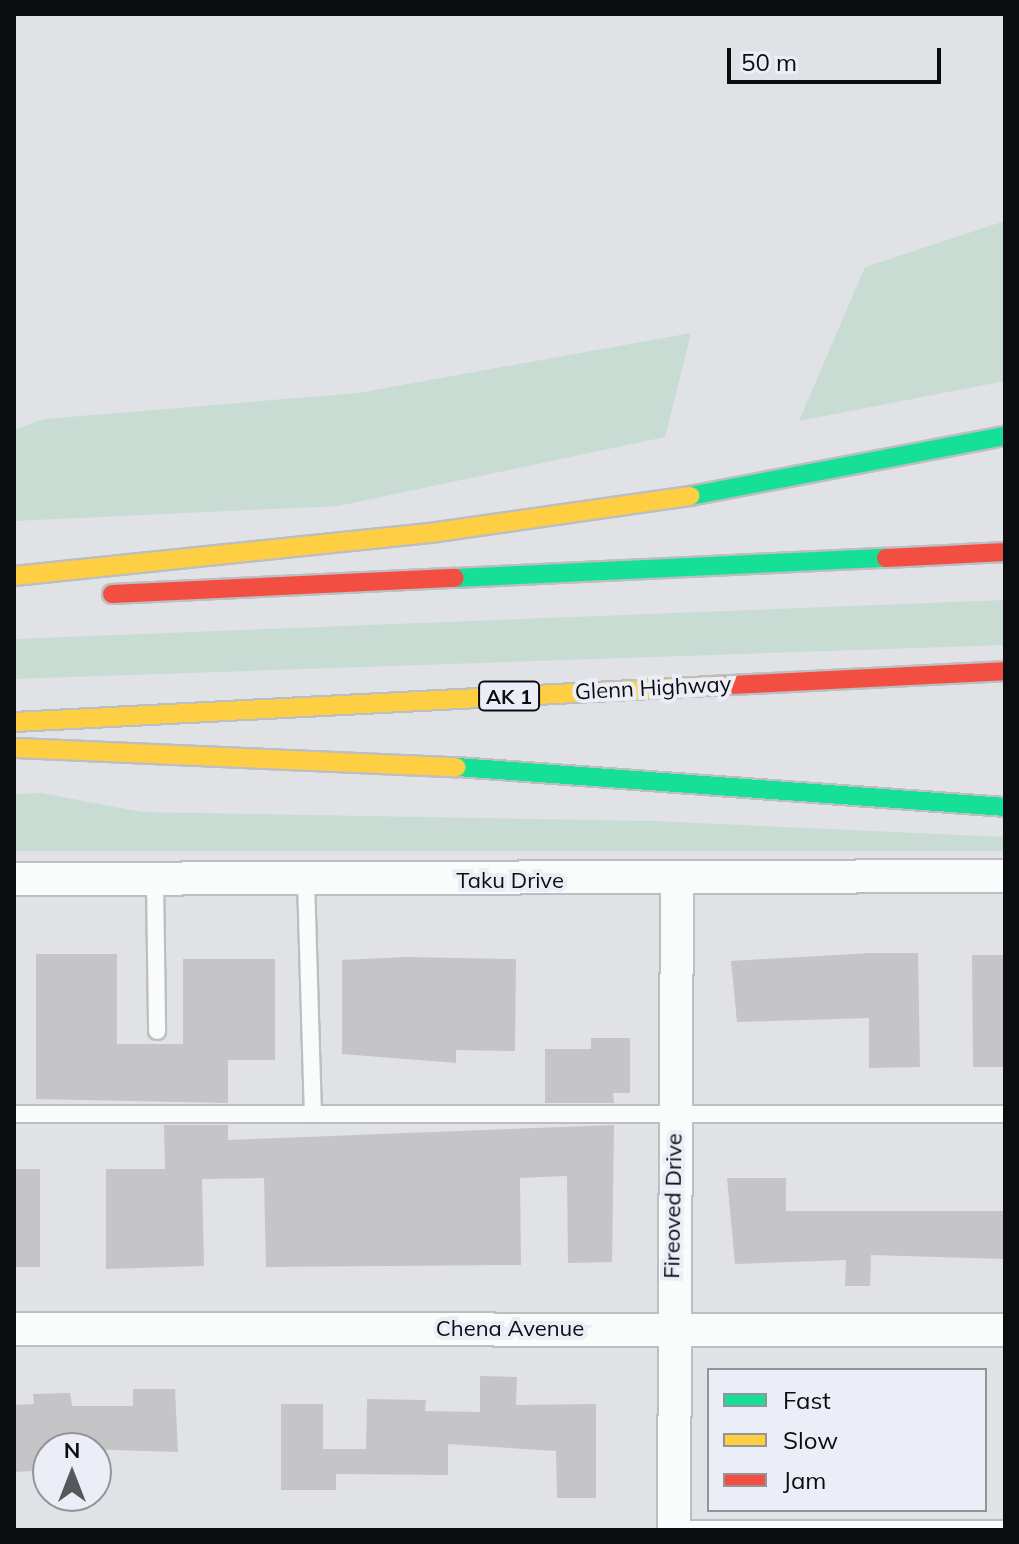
<!DOCTYPE html>
<style>
body{margin:0}
#map{position:relative;width:1019px;height:1544px;overflow:hidden;background:#e0e2e5;font-family:Mulish,sans-serif}
div>[style]{position:absolute}
.green>*{inset:0;background:#c9dcd4}
.building>*{inset:0;background:#c5c5c8}
.roads{filter:drop-shadow(2px 0 #bdbec1) drop-shadow(-2px 0 #bdbec1) drop-shadow(0 2px #bdbec1) drop-shadow(0 -2px #bdbec1)}
.lane>*{height:16px;margin:-8px;padding:0 8px;transform-origin:8px;border-radius:8px;background:#fafbfb}
.street>*{height:32px;margin:-16px;padding:0 16px;transform-origin:16px;border-radius:16px;background:#fafbfb}
.fast>*{height:18px;margin:-9px;padding:0 9px;transform-origin:9px;border-radius:9px;background:#16e098}
.slow>*{height:18px;margin:-9px;padding:0 9px;transform-origin:9px;border-radius:9px;background:#ffcf43}
.jam>*{height:18px;margin:-9px;padding:0 9px;transform-origin:9px;border-radius:9px;background:#f24e42}
span{translate:-50% -50%;white-space:nowrap;text-align:center;line-height:1.15;-webkit-text-stroke:8px #ebeef6;paint-order:stroke}
.shield-label span{padding:2px 6px;background:#ebeef6;border:2px solid;border-radius:6px;-webkit-text-stroke-width:0}
.shield-label{font-size:20px;color:#0c0d10;font-weight:700}
.street-label{font-size:22px;color:#0c0d10}
.frame{position:absolute;inset:0;border:16px solid #0c0d10;pointer-events:none}
.legend{position:absolute;left:707px;top:1368px;width:280px;height:144px;box-sizing:border-box;background:#ebeef6;border:2px solid #92949a;margin:0;padding:10px 14px;list-style:none;font-size:24px;color:#0c0d10}
.legend li{display:flex;align-items:center;gap:16px;height:40px}
.legend b{width:40px;border:2px solid #92949a}
.north{position:absolute;left:32px;top:1432px;width:80px;height:80px;box-sizing:border-box;background:#ebeef6;border:2px solid #92949a;border-radius:50%;rotate:0deg;font-size:22px;font-weight:700;line-height:32px;text-align:center;color:#0c0d10}
.north::after{content:'';display:block;margin:auto;width:28px;height:36px;background:#56585b;clip-path:polygon(50% 0,100% 100%,50% 72%,0 100%)}
.scale{position:absolute;left:727px;top:48px;width:214px;height:36px;box-sizing:border-box;border:4px solid #0c0d10;border-top:0;padding-left:10px;font-size:24px;line-height:28px;white-space:nowrap;color:#0c0d10;-webkit-text-stroke:6px #ebeef6;paint-order:stroke}
</style>
<div id="map">
<div class="green">
<i style="clip-path:polygon(1005px 221px,1005px 381px,799px 421px,865px 267px)"></i>
<i style="clip-path:polygon(691px 333px,665px 437px,338px 506px,14px 521px,14px 430px,44px 419px,358px 393px)"></i>
<i style="clip-path:polygon(1005px 600px,1005px 645px,14px 679px,14px 639px)"></i>
<i style="clip-path:polygon(41px 793px,142px 812px,654px 821px,1005px 837px,1005px 851px,14px 851px,14px 794px)"></i>
</div>
<div class="building">
<i style="clip-path:polygon(871px 953px,918px 953px,920px 1067px,869px 1068px,869px 1018px,737px 1022px,731px 961px)"></i>
<i style="clip-path:polygon(36px 954px,117px 954px,117px 1044px,183px 1044px,183px 959px,275px 959px,275px 1060px,228px 1060px,228px 1103px,36px 1099px)"></i>
<i style="clip-path:polygon(972px 955px,1005px 955px,1005px 1067px,973px 1067px)"></i>
<i style="clip-path:polygon(407px 957px,516px 959px,515px 1051px,456px 1050px,456px 1063px,342px 1054px,342px 960px)"></i>
<i style="clip-path:polygon(591px 1038px,630px 1038px,630px 1093px,613px 1093px,614px 1103px,545px 1103px,545px 1049px,591px 1049px)"></i>
<i style="clip-path:polygon(164px 1125px,228px 1125px,228px 1140px,614px 1125px,612px 1262px,568px 1263px,567px 1176px,520px 1178px,521px 1265px,266px 1267px,264px 1178px,202px 1179px,204px 1266px,106px 1269px,106px 1169px,165px 1169px)"></i>
<i style="clip-path:polygon(14px 1169px,40px 1169px,40px 1267px,14px 1267px)"></i>
<i style="clip-path:polygon(727px 1178px,786px 1178px,786px 1211px,1005px 1211px,1005px 1259px,871px 1255px,870px 1286px,845px 1286px,846px 1260px,735px 1264px)"></i>
<i style="clip-path:polygon(480px 1376px,517px 1377px,516px 1405px,596px 1404px,596px 1498px,557px 1498px,556px 1451px,448px 1444px,448px 1475px,336px 1474px,336px 1490px,281px 1490px,281px 1404px,323px 1404px,323px 1449px,366px 1449px,367px 1399px,426px 1400px,425px 1411px,480px 1412px)"></i>
<i style="clip-path:polygon(133px 1389px,175px 1389px,178px 1452px,48px 1448px,48px 1470px,14px 1472px,14px 1405px,34px 1404px,33px 1394px,70px 1393px,72px 1406px,133px 1406px)"></i>
</div>
<div class="roads">
<div class="lane">
<i style="left:155px;top:880px;width:151px;rotate:89.2deg"></i>
<i style="left:306px;top:880px;width:234px;rotate:88.3deg"></i>
<i style="left:14px;top:1114px;width:991px"></i>
<i style="left:674px;top:1529px;width:331px"></i>
</div>
<div class="street">
<i style="left:14px;top:879px;width:991px;rotate:-0.17deg"></i>
<i style="left:14px;top:1329px;width:991px;rotate:0.06deg"></i>
<i style="left:674px;top:1530px;width:649px;rotate:-89.74deg"></i>
</div>
<div class="fast">
<i style="left:690px;top:496px;width:321px;rotate:-10.8deg"></i>
<i style="left:455px;top:578px;width:431px;rotate:-2.7deg"></i>
<i style="left:457px;top:767px;width:549px;rotate:4.17deg"></i>
</div>
<div class="slow">
<i style="left:14px;top:576px;width:425px;rotate:-5.9deg"></i>
<i style="left:437px;top:532px;width:256px;rotate:-8.1deg"></i>
<i style="left:14px;top:722px;width:698px;rotate:-2.96deg"></i>
<i style="left:14px;top:748px;width:443px;rotate:2.5deg"></i>
</div>
<div class="jam">
<i style="left:886px;top:558px;width:119px;rotate:-2.9deg"></i>
<i style="left:112px;top:594px;width:343px;rotate:-2.7deg"></i>
<i style="left:711px;top:686px;width:294px;rotate:-2.9deg"></i>
</div>
</div>
<div class="shield-label">
<span style="left:509px;top:696px">AK 1</span>
</div>
<div class="street-label">
<span style="left:653px;top:688px;rotate:-3deg">Glenn Highway</span>
<span style="left:510px;top:881px">Taku Drive</span>
<span style="left:673px;top:1206px;rotate:-89deg">Fireoved Drive</span>
<span style="left:510px;top:1329px">Chena Avenue</span>
</div>
<div class="frame"></div>
<ul class="legend">
<li><b style="height:10px;background:#16e098"></b>Fast</li>
<li><b style="height:10px;background:#ffcf43"></b>Slow</li>
<li><b style="height:10px;background:#f24e42"></b>Jam</li>
</ul>
<div class="north">N</div>
<div class="scale">50 m</div>
</div>
